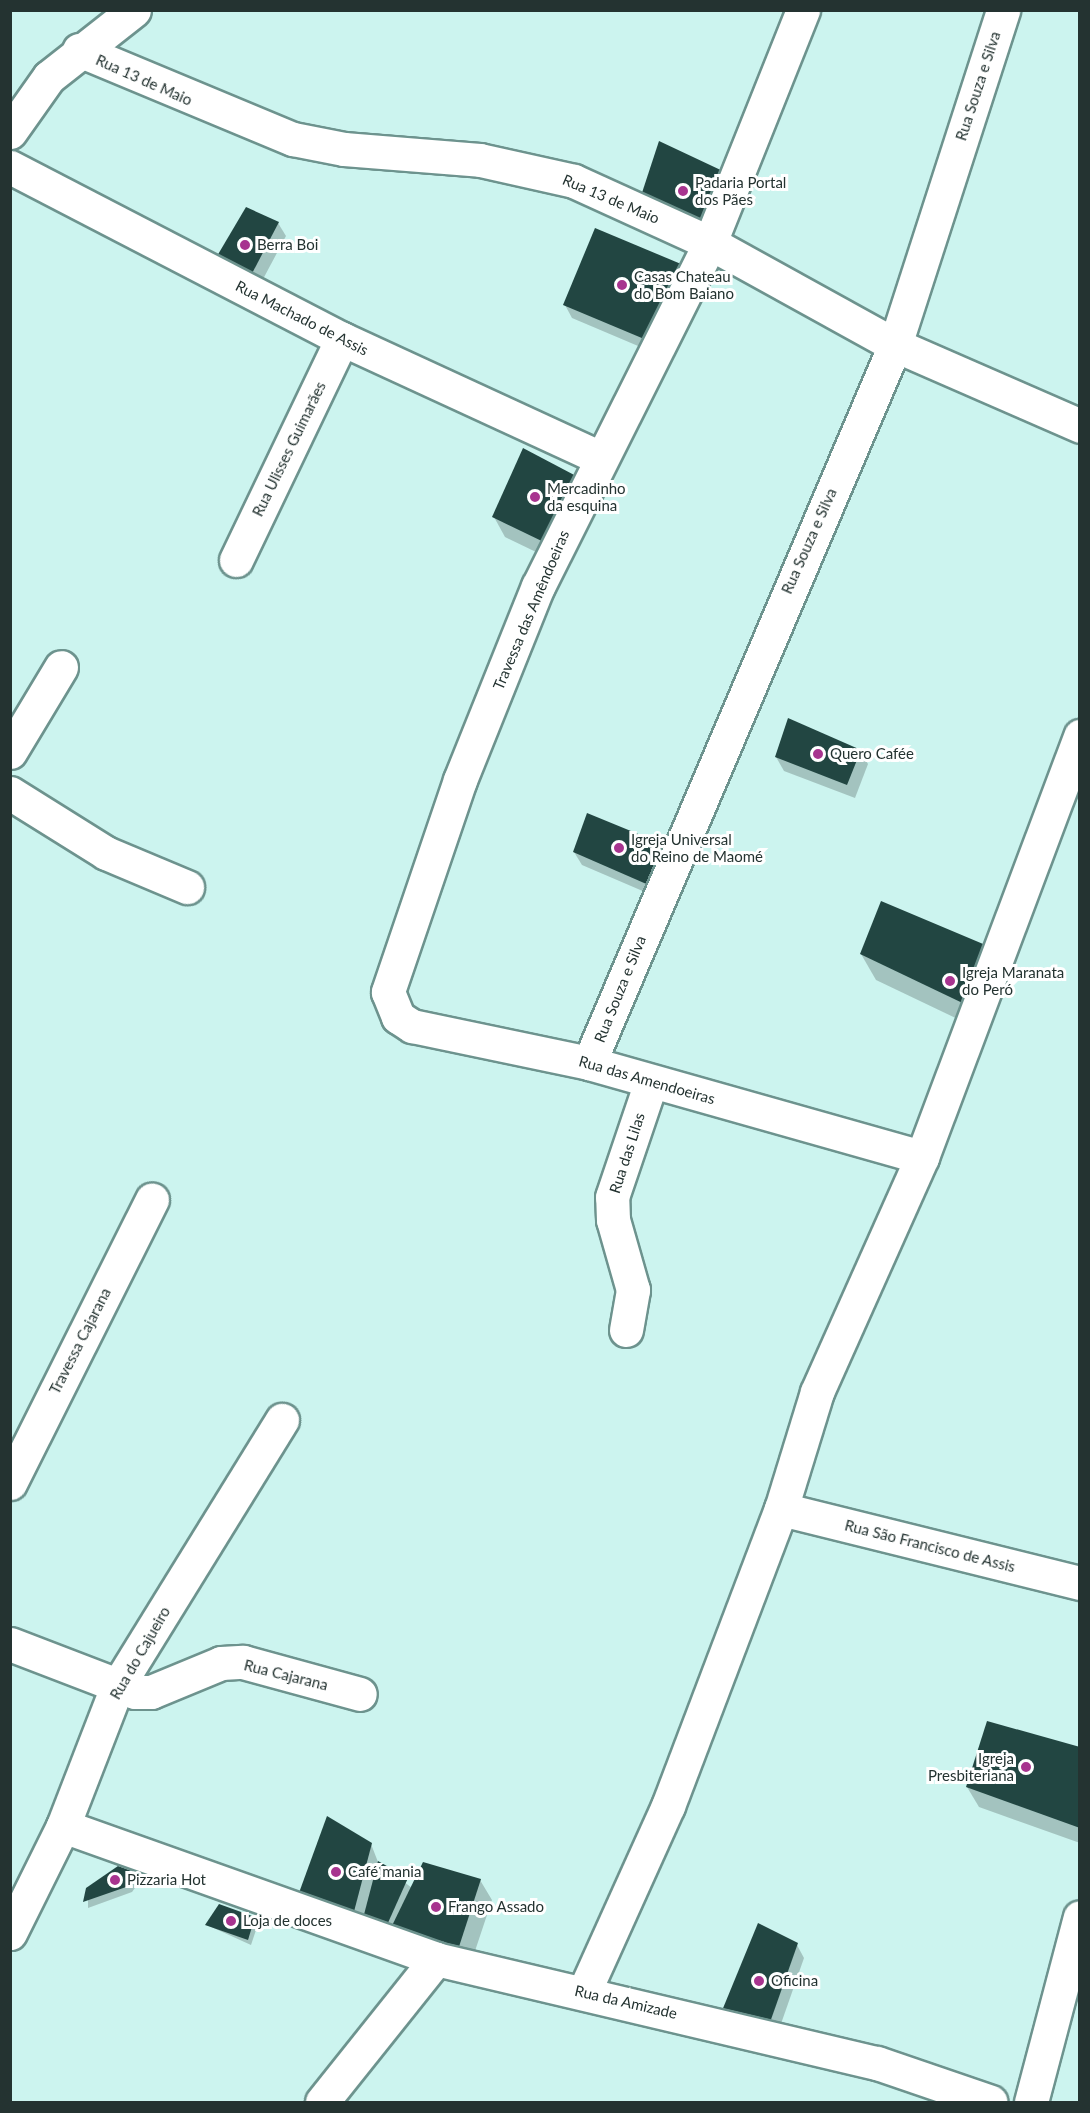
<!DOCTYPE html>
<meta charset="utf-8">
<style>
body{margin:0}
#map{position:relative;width:1090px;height:2113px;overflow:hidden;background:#ccf4ef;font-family:Lato,sans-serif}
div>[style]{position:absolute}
.shadow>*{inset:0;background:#0003}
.building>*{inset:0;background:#224642}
.roads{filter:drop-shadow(2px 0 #6d938e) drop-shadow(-2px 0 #6d938e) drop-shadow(0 2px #6d938e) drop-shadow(0 -2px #6d938e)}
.minor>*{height:33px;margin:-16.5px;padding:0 16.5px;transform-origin:16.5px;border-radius:16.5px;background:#fff}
.dots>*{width:16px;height:16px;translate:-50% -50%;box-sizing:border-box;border:3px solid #fff;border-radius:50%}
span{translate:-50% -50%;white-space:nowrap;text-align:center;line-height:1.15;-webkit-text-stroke:6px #fff;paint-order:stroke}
.street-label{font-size:15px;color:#243331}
.poi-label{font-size:15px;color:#243331}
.left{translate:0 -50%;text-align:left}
.right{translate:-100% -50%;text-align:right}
.frame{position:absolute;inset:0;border:12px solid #243331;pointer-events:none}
</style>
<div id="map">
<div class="shadow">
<i style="clip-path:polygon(278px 223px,286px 236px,254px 296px,220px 281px)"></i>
<i style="clip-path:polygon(680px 265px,657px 354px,572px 318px,565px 305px)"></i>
<i style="clip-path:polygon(523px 450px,561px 564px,505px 537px,494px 517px)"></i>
<i style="clip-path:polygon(860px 751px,868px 764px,855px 798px,784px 771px,776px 757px)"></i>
<i style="clip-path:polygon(664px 846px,659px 898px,582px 865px,574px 852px)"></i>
<i style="clip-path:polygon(994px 950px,1009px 976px,987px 1033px,876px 980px,861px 954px)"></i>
<i style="clip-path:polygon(1080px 1749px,1080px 1843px,979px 1807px,967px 1787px)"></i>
<i style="clip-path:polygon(371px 1844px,378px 1862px,412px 1888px,480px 1880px,492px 1900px,466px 1978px,305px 1914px)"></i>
<i style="clip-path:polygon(118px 1868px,140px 1881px,132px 1892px,88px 1908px,88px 1889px)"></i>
<i style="clip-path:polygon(254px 1918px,258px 1924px,251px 1945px,207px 1925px)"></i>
<i style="clip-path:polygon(797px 1945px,804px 1958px,775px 2041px,728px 2031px)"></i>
</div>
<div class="building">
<i style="clip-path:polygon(659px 141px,727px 173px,716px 228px,637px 208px)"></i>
<i style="clip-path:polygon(246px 207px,279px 222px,247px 283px,210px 268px)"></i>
<i style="clip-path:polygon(595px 228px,681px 264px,649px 341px,563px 305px)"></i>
<i style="clip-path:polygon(523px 448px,578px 477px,550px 545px,492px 517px)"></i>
<i style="clip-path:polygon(788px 718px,861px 750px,847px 785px,775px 757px)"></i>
<i style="clip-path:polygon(587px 813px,665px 845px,651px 886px,573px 852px)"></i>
<i style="clip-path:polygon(881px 901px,995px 949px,973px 1008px,860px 954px)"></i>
<i style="clip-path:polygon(987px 1721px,1080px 1747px,1080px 1828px,966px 1787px)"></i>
<i style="clip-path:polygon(327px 1816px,372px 1843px,351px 1923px,296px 1901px)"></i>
<i style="clip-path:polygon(378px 1861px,408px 1878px,383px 1934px,361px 1926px)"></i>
<i style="clip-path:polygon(423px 1862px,481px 1879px,455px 1959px,387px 1936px)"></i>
<i style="clip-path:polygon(118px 1866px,137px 1873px,129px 1886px,83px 1902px,86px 1888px)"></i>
<i style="clip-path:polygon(219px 1904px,255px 1917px,248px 1940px,205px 1925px)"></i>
<i style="clip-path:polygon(758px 1923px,798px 1943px,768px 2028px,719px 2018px)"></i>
</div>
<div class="roads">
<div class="minor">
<i style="left:803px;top:10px;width:251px;rotate:111.8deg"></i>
<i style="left:710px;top:243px;width:384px;rotate:116.6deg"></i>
<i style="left:538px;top:586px;width:209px;rotate:111.9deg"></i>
<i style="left:460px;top:780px;width:224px;rotate:108.8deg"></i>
<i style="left:388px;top:992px;width:27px;rotate:68deg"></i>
<i style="left:398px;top:1017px;width:17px;rotate:33deg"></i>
<i style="left:412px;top:1026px;width:181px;rotate:11.8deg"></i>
<i style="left:589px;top:1063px;width:346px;rotate:15.8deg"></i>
<i style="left:79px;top:50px;width:232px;rotate:22.6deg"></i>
<i style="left:293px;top:139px;width:52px;rotate:11.1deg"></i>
<i style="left:344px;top:149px;width:136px;rotate:4.6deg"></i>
<i style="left:480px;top:160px;width:96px;rotate:12.6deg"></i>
<i style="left:574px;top:181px;width:149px;rotate:24.5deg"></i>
<i style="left:710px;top:243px;width:211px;rotate:28.9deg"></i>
<i style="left:895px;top:345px;width:202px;rotate:23.6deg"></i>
<i style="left:10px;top:132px;width:67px;rotate:-54.7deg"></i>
<i style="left:49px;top:77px;width:108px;rotate:-38.2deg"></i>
<i style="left:10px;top:167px;width:374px;rotate:27.4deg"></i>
<i style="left:342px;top:339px;width:283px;rotate:24.7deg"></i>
<i style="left:236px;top:560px;width:245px;rotate:-64.4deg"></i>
<i style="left:10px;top:752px;width:99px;rotate:-59deg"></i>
<i style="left:10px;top:793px;width:113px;rotate:32deg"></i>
<i style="left:106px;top:853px;width:88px;rotate:22.8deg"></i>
<i style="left:589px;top:1063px;width:780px;rotate:-66.92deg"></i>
<i style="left:895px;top:345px;width:352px;rotate:-72.1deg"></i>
<i style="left:626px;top:1330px;width:41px;rotate:-80.1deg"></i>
<i style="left:633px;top:1290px;width:73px;rotate:-105.9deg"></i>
<i style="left:613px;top:1220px;width:23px;rotate:-92deg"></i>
<i style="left:612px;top:1197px;width:121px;rotate:-71.3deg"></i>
<i style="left:10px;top:1483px;width:317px;rotate:-63.4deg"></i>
<i style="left:781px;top:1509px;width:308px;rotate:13.9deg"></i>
<i style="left:10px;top:1644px;width:134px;rotate:21deg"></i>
<i style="left:135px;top:1692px;width:16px"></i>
<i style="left:151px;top:1692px;width:76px;rotate:-22.5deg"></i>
<i style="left:221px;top:1663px;width:22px;rotate:-3deg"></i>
<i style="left:243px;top:1662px;width:121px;rotate:15.3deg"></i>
<i style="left:63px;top:1826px;width:396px;rotate:19.6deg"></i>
<i style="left:10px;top:1933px;width:119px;rotate:-63.6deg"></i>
<i style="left:63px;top:1826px;width:149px;rotate:-68.8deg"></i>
<i style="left:117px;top:1687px;width:314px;rotate:-58.3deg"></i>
<i style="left:584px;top:1992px;width:204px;rotate:-65.7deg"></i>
<i style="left:668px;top:1806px;width:318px;rotate:-69.2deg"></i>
<i style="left:781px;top:1509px;width:122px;rotate:-72.9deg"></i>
<i style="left:817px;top:1392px;width:257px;rotate:-65.9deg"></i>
<i style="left:922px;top:1157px;width:450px;rotate:-69.4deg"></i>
<i style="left:322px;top:2102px;width:183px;rotate:-51.4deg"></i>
<i style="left:436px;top:1959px;width:453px;rotate:13.3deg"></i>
<i style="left:877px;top:2063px;width:120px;rotate:18.9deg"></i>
<i style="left:1031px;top:2102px;width:191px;rotate:-75.2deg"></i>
</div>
</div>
<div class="dots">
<i style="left:683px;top:191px;background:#a7348f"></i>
<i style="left:245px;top:245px;background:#a7348f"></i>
<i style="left:622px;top:285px;background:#a7348f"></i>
<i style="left:535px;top:497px;background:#a7348f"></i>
<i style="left:818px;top:754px;background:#a7348f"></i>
<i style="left:619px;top:848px;background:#a7348f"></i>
<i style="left:950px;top:981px;background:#a7348f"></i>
<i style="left:1026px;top:1767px;background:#a7348f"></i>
<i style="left:336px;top:1872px;background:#a7348f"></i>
<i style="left:115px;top:1880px;background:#a7348f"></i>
<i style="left:436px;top:1907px;background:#a7348f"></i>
<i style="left:231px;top:1921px;background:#a7348f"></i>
<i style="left:759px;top:1981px;background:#a7348f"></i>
</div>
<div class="street-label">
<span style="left:144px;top:80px;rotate:24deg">Rua 13 de Maio</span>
<span style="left:978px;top:86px;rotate:-72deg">Rua Souza e Silva</span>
<span style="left:611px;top:199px;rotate:23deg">Rua 13 de Maio</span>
<span style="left:302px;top:318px;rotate:27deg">Rua Machado de Assis</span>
<span style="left:289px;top:449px;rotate:-64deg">Rua Ulisses Guimarães</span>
<span style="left:809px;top:541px;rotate:-66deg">Rua Souza e Silva</span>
<span style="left:531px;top:610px;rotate:-67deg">Travessa das Amêndoeiras</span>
<span style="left:620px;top:989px;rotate:-68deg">Rua Souza e Silva</span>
<span style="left:647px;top:1080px;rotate:16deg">Rua das Amendoeiras</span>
<span style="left:627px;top:1153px;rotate:-72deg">Rua das Lilas</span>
<span style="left:80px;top:1341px;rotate:-63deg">Travessa Cajarana</span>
<span style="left:930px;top:1546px;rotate:14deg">Rua São Francisco de Assis</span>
<span style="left:140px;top:1653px;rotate:-60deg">Rua do Cajueiro</span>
<span style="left:286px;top:1675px;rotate:14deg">Rua Cajarana</span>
<span style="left:626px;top:2002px;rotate:13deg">Rua da Amizade</span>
</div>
<div class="poi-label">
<span class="left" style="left:695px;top:191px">Padaria Portal<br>dos Pães</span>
<span class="left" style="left:257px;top:245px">Berra Boi</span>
<span class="left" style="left:634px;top:285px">Casas Chateau<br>do Bom Baiano</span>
<span class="left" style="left:547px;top:497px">Mercadinho<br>da esquina</span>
<span class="left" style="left:830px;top:754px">Quero Cafée</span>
<span class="left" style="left:631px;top:848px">Igreja Universal<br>do Reino de Maomé</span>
<span class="left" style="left:962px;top:981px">Igreja Maranata<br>do Peró</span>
<span class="right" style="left:1014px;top:1767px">Igreja<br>Presbiteriana</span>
<span class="left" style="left:348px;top:1872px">Café mania</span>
<span class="left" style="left:127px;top:1880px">Pizzaria Hot</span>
<span class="left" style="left:448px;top:1907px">Frango Assado</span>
<span class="left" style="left:243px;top:1921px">Loja de doces</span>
<span class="left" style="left:771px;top:1981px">Oficina</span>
</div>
<div class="frame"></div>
</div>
